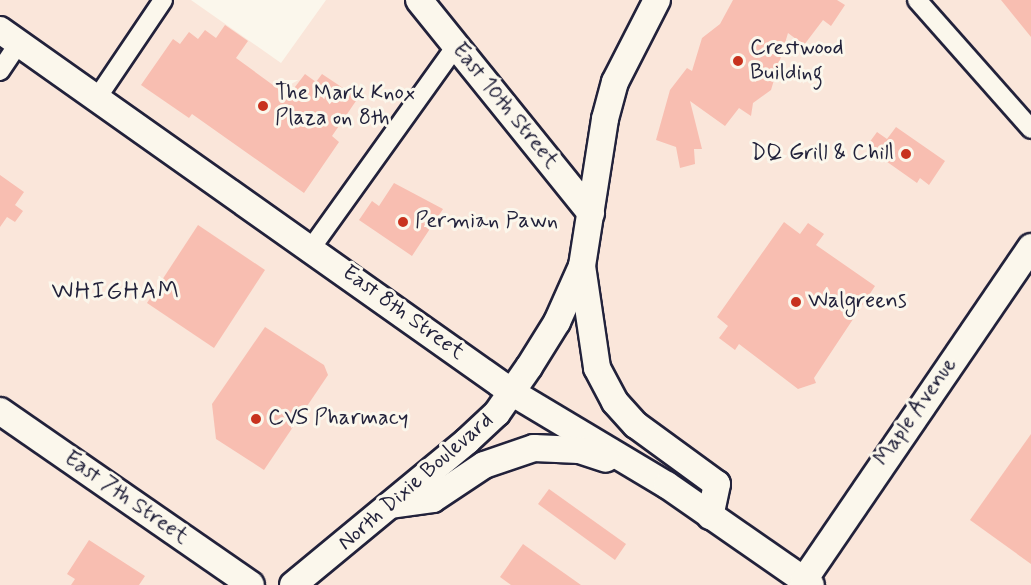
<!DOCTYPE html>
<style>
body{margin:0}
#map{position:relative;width:1031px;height:585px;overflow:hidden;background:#fbf7ec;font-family:Mynerve,sans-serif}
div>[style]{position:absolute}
.built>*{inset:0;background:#fae6da}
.building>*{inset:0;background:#f8beb1}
.roads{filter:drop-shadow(2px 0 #22223b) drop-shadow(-2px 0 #22223b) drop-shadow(0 2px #22223b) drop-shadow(0 -2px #22223b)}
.street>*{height:18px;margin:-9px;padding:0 9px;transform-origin:9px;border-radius:9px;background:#fbf7ec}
.secondary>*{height:26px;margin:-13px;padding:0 13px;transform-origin:13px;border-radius:13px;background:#fbf7ec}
.dots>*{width:16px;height:16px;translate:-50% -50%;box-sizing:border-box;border:3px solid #fbf7ec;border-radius:50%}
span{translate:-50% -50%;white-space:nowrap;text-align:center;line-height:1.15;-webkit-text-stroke:6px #fbf7ec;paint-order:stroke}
.poi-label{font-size:22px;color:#22223b}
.left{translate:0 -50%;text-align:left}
.right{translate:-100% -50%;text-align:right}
.street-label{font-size:22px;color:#22223b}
.neighbourhood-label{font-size:24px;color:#22223b;letter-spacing:1.5px}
</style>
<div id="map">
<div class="built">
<i style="clip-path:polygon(0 0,191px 0,281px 63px,326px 0,1031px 0,1031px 585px,0 585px)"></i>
</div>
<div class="building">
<i style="clip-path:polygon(733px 0,837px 0,845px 5px,831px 26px,823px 20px,804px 45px,788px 33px,771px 90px,753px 103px,751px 116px,739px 108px,725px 126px,690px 101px,702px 149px,694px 149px,695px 164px,680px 168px,676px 147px,656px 140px,670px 90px,687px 68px,692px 71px,702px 38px,720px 24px)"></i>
<i style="clip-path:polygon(1001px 0,1031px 0,1031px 37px)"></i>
<i style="clip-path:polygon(225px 25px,248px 41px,236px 58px,288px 96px,305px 74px,316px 82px,322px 74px,358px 98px,332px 136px,339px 142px,304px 193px,192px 114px,189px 118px,141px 85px,173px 39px,180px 44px,189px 32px,198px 39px,205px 30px,216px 38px)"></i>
<i style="clip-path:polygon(896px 127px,945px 161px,929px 185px,920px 178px,917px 183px,866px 147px,877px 132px,887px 139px)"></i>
<i style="clip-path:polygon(0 175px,24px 192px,15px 205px,23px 211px,15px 222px,7px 217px,0 227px)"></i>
<i style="clip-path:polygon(394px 183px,443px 209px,412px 256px,359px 220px,372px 201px,379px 206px)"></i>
<i style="clip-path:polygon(784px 222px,800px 234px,808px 223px,824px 234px,816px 245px,875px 286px,814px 378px,816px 383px,798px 389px,739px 344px,735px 350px,719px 338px,728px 326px,717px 317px)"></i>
<i style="clip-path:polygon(198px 225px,265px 270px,214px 348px,147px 303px)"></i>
<i style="clip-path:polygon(265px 327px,324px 365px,328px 375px,264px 470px,216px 439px,212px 404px)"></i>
<i style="clip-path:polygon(1031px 434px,1031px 564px,970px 520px)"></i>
<i style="clip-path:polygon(549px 489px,626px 544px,615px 560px,538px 504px)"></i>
<i style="clip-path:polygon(89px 540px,145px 576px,139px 585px,71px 585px,75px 579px,67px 574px)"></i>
<i style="clip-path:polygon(523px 544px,581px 585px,511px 585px,500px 577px)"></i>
</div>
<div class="roads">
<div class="street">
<i style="left:917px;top:0;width:172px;rotate:48.5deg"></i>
<i style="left:0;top:71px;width:34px;rotate:-56deg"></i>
<i style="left:97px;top:98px;width:118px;rotate:-56deg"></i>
<i style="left:312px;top:247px;width:247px;rotate:-54.4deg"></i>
</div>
<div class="secondary">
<i style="left:419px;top:0;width:274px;rotate:51.1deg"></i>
<i style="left:0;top:30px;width:628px;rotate:35.28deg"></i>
<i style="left:513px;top:393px;width:179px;rotate:30.9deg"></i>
<i style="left:667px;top:485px;width:175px;rotate:34.8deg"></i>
<i style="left:582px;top:266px;width:103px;rotate:81.6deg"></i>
<i style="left:597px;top:368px;width:38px;rotate:62deg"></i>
<i style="left:615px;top:402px;width:31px;rotate:48deg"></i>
<i style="left:636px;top:425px;width:100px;rotate:36.1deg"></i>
<i style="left:717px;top:484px;width:33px;rotate:102deg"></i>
<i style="left:0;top:411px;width:305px;rotate:34.7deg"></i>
<i style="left:391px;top:505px;width:42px;rotate:-8.1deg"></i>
<i style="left:433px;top:499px;width:61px;rotate:-33.7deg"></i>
<i style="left:484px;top:465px;width:53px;rotate:-18.8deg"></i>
<i style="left:534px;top:448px;width:45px;rotate:2.5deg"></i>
<i style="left:579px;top:450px;width:28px;rotate:18deg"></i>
<i style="left:804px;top:580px;width:403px;rotate:-55.7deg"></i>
<i style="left:293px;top:585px;width:226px;rotate:-39.6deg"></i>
<i style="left:467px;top:441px;width:41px;rotate:-43deg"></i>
<i style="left:497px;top:413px;width:56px;rotate:-55.2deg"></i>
<i style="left:529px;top:367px;width:53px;rotate:-58.1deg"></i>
<i style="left:557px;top:322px;width:61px;rotate:-65.9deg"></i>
<i style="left:582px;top:266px;width:149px;rotate:-81.1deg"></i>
<i style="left:605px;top:119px;width:38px;rotate:-75deg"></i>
<i style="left:615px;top:82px;width:92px;rotate:-62.9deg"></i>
</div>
</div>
<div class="dots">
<i style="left:738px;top:61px;background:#c8321e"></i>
<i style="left:263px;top:106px;background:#c8321e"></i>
<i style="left:906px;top:154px;background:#c8321e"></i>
<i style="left:403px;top:222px;background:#c8321e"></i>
<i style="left:796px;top:302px;background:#c8321e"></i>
<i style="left:256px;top:419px;background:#c8321e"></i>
</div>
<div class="poi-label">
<span class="left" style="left:750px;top:61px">Crestwood<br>Building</span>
<span class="left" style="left:275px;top:106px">The Mark Knox<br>Plaza on 8th</span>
<span class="right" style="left:894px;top:154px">DQ Grill &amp; Chill</span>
<span class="left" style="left:415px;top:222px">Permian Pawn</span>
<span class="left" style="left:808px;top:302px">Walgreens</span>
<span class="left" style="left:268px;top:419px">CVS Pharmacy</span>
</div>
<div class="street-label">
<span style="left:505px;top:106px;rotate:51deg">East 10th Street</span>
<span style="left:403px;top:313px;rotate:36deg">East 8th Street</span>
<span style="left:916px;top:412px;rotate:-55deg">Maple Avenue</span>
<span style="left:416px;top:482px;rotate:-41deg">North Dixie Boulevard</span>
<span style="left:126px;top:498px;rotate:35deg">East 7th Street</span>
</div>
<div class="neighbourhood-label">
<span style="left:116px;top:292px">WHIGHAM</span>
</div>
</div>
